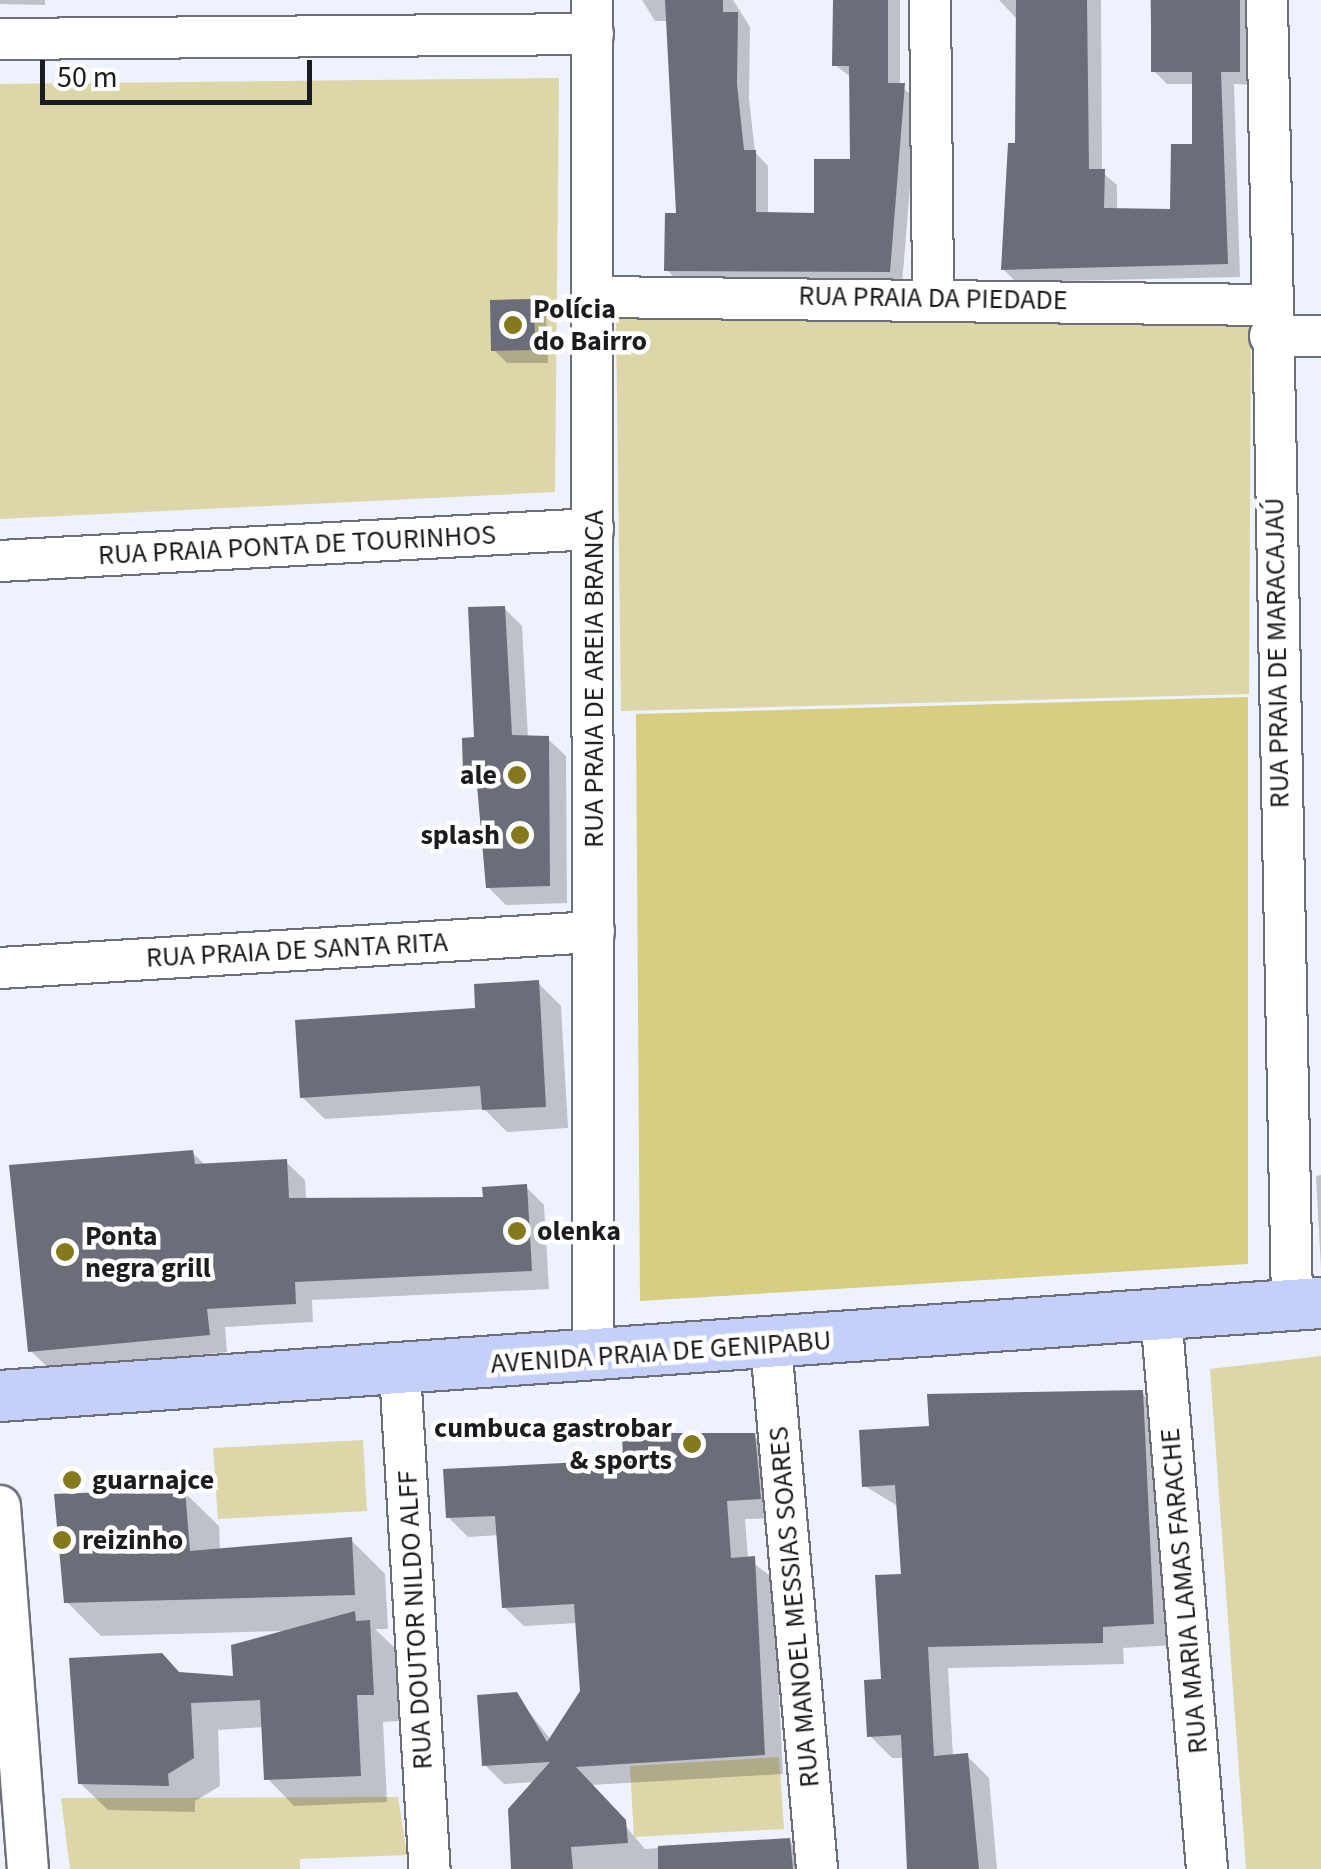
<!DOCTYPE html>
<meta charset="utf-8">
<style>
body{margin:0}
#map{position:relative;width:1321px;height:1869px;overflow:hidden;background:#eef2fd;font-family:"Source Sans 3",sans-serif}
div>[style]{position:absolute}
.green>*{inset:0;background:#dcd6a9}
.water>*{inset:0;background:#d8ce81}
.shadow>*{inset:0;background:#0003}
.building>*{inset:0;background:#6b6e78}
.roads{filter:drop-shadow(2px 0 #6d7079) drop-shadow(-2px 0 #6d7079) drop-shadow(0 2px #6d7079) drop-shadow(0 -2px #6d7079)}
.minor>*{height:40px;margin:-20px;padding:0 20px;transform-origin:20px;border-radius:20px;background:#fff}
.major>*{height:50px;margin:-25px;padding:0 25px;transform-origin:25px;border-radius:25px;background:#c4d0f9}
.dots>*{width:28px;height:28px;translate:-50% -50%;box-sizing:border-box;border:5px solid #fff;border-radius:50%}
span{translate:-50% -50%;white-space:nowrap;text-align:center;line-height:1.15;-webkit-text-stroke:9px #fff;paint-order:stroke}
.street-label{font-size:28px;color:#1a1c1f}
.poi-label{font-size:28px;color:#1a1c1f;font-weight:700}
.left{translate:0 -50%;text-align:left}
.right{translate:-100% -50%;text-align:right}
.scale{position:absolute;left:40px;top:60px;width:272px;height:45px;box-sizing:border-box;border:5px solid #1a1c1f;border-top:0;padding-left:12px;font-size:30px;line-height:35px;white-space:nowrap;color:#1a1c1f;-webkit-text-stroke:8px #fff;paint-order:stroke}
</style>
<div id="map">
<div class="green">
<i style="clip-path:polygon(559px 78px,555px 492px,0 519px,0 84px)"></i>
<i style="clip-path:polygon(616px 316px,1251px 326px,1249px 694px,621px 711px)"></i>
<i style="clip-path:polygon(1321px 1356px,1321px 1869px,1246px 1869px,1210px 1369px)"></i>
<i style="clip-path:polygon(363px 1440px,367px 1511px,218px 1519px,213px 1448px)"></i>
<i style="clip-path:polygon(779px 1757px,784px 1829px,634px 1837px,630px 1766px)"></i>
<i style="clip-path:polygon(398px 1797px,407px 1855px,300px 1859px,300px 1869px,70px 1869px,61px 1798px)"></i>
</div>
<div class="water">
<i style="clip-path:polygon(1248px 697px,1248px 1264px,640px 1301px,636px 714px)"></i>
</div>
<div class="shadow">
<i style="clip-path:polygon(0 0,45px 0,45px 5px,0 4px)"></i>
<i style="clip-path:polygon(642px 0,733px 0,750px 27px,749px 99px,755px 152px,768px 166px,768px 215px,816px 215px,852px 162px,852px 78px,835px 65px,836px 0,900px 0,900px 86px,917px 99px,902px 285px,680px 283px,667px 270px,679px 215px,668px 21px,655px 21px)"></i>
<i style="clip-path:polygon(999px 0,1101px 0,1102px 172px,1117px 185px,1117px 210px,1173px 211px,1195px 146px,1194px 84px,1167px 84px,1153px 70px,1150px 0,1258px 0,1253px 85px,1234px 84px,1240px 277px,1016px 282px,1003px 269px,1018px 146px,1019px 21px)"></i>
<i style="clip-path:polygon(532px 301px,546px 315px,548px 363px,507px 363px,494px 350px)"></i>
<i style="clip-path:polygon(504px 608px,522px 626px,528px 738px,548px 739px,566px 756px,567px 903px,506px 905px,488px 887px,480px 787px,466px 773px)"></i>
<i style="clip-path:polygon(538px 983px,561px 1006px,568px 1128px,507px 1132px,484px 1109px,325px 1119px,302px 1097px)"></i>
<i style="clip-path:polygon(192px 1152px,206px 1166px,286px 1162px,305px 1180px,306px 1199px,485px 1200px,526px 1187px,544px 1205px,549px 1289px,312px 1300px,313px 1322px,225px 1327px,227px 1352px,49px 1369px,31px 1351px)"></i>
<i style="clip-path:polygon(1321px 1175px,1321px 1268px,1316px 1176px)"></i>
<i style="clip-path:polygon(1142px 1393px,1164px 1414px,1175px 1645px,1123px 1648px,1124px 1664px,948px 1668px,953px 1757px,967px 1756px,989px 1778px,997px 1869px,910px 1869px,904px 1758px,892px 1758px,870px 1736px,904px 1576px,899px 1507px,865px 1486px,932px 1428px)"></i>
<i style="clip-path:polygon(754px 1436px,773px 1455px,779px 1518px,745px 1519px,748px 1559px,773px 1578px,783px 1774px,591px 1785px,645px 1849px,789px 1840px,810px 1869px,514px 1869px,535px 1782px,504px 1784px,485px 1765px,516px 1695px,551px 1740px,582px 1692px,577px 1623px,524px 1626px,504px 1607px,499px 1535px,468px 1537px,448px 1517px,626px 1462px)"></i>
<i style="clip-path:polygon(184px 1492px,219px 1526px,220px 1551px,351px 1540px,385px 1574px,388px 1629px,375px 1629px,397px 1650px,400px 1721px,383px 1722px,387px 1802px,294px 1806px,267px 1778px,264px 1727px,218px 1730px,220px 1786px,195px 1801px,195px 1812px,108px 1810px,80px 1783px,180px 1674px,236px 1678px,283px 1631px,101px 1636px,66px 1601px)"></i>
</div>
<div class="building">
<i style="clip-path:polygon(665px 0,723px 0,723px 12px,738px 12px,737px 84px,744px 150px,756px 150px,756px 212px,814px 213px,814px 159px,850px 159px,849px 66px,832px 66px,833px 0,888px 0,888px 83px,905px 83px,890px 272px,664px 271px,665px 213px,676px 213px)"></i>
<i style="clip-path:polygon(1016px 0,1087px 0,1089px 169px,1105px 169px,1104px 208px,1170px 209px,1171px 144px,1192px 144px,1192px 72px,1151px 72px,1151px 0,1240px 0,1240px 72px,1221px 72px,1228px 264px,1001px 270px,1008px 143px,1015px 143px)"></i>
<i style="clip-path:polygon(533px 299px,536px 350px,491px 351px,490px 300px)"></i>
<i style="clip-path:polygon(505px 606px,512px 735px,549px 736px,550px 886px,486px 888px,476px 774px,463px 774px,462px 738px,474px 737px,468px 607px)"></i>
<i style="clip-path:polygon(539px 980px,546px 1107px,482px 1110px,480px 1086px,300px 1098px,295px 1020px,475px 1008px,474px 984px)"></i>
<i style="clip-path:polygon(193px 1150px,195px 1164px,287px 1159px,289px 1198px,483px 1197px,482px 1187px,527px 1184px,532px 1271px,295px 1282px,296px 1304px,207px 1309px,210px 1335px,28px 1352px,9px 1165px)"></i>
<i style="clip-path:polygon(1143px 1390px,1154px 1624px,1103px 1627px,1103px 1643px,928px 1647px,934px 1756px,968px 1753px,979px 1869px,907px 1869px,901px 1735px,867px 1737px,864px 1680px,881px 1679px,875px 1575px,901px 1574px,895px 1485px,862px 1487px,859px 1430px,929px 1426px,927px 1394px)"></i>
<i style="clip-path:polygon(658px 1433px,755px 1433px,761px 1499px,727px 1501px,731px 1558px,755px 1556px,765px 1755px,576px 1767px,626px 1820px,628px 1843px,571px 1847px,573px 1869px,511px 1869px,508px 1809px,550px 1762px,482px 1766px,477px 1695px,517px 1692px,547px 1742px,580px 1691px,574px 1604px,502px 1608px,495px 1516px,446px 1518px,443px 1469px,623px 1460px,622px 1435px)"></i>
<i style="clip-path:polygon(185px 1489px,190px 1551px,352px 1537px,355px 1595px,64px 1603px,54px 1494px)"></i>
<i style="clip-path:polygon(355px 1611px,356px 1621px,370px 1620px,374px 1695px,357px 1695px,361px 1776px,264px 1780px,260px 1700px,191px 1703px,194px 1758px,168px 1774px,169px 1786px,78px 1784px,69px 1658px,162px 1653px,179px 1672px,233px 1676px,231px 1645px)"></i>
<i style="clip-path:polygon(790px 1838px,793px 1869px,658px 1869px,658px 1846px)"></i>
</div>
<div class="roads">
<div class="minor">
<i style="left:592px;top:0;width:1359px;rotate:89.96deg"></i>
<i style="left:930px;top:0;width:295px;rotate:89.4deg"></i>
<i style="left:1267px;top:0;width:1305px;rotate:88.9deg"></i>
<i style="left:0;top:39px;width:593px;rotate:-0.48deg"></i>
<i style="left:596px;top:297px;width:673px;rotate:0.68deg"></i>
<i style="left:1270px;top:336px;width:51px"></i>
<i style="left:0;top:561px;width:594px;rotate:-3.09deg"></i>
<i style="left:0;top:968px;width:595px;rotate:-3.47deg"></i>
<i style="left:1161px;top:1314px;width:557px;rotate:85.26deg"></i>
<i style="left:771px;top:1345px;width:526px;rotate:84.98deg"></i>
<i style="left:400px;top:1371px;width:499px;rotate:86.6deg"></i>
<i style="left:0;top:1506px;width:364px;rotate:85.6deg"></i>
</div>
<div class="major">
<i style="left:0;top:1396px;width:1324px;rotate:-4.03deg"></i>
</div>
</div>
<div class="dots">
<i style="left:513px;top:325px;background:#85791d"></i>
<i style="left:517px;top:775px;background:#85791d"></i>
<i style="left:520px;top:835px;background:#85791d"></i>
<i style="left:517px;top:1231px;background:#85791d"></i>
<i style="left:65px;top:1252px;background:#85791d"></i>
<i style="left:692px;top:1444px;background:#85791d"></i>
<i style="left:72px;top:1480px;background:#85791d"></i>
<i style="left:62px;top:1540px;background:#85791d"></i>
</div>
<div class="street-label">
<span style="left:933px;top:298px;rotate:1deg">RUA PRAIA DA PIEDADE</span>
<span style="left:297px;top:545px;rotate:-3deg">RUA PRAIA PONTA DE TOURINHOS</span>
<span style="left:1277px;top:653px;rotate:-91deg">RUA PRAIA DE MARACAJAÚ</span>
<span style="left:594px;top:679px;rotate:-90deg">RUA PRAIA DE AREIA BRANCA</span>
<span style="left:297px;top:950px;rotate:-3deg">RUA PRAIA DE SANTA RITA</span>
<span style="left:661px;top:1352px;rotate:-4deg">AVENIDA PRAIA DE GENIPABU</span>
<span style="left:1184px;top:1591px;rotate:-95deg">RUA MARIA LAMAS FARACHE</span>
<span style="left:794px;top:1607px;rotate:-95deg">RUA MANOEL MESSIAS SOARES</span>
<span style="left:415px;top:1620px;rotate:-93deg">RUA DOUTOR NILDO ALFF</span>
</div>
<div class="poi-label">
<span class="left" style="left:533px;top:325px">Polícia<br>do Bairro</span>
<span class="right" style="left:497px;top:775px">ale</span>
<span class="right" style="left:500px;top:835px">splash</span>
<span class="left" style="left:537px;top:1231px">olenka</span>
<span class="left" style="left:85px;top:1252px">Ponta<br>negra grill</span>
<span class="right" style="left:672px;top:1444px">cumbuca gastrobar<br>&amp; sports</span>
<span class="left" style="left:92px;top:1480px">guarnajce</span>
<span class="left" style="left:82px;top:1540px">reizinho</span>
</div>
<div class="scale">50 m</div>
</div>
